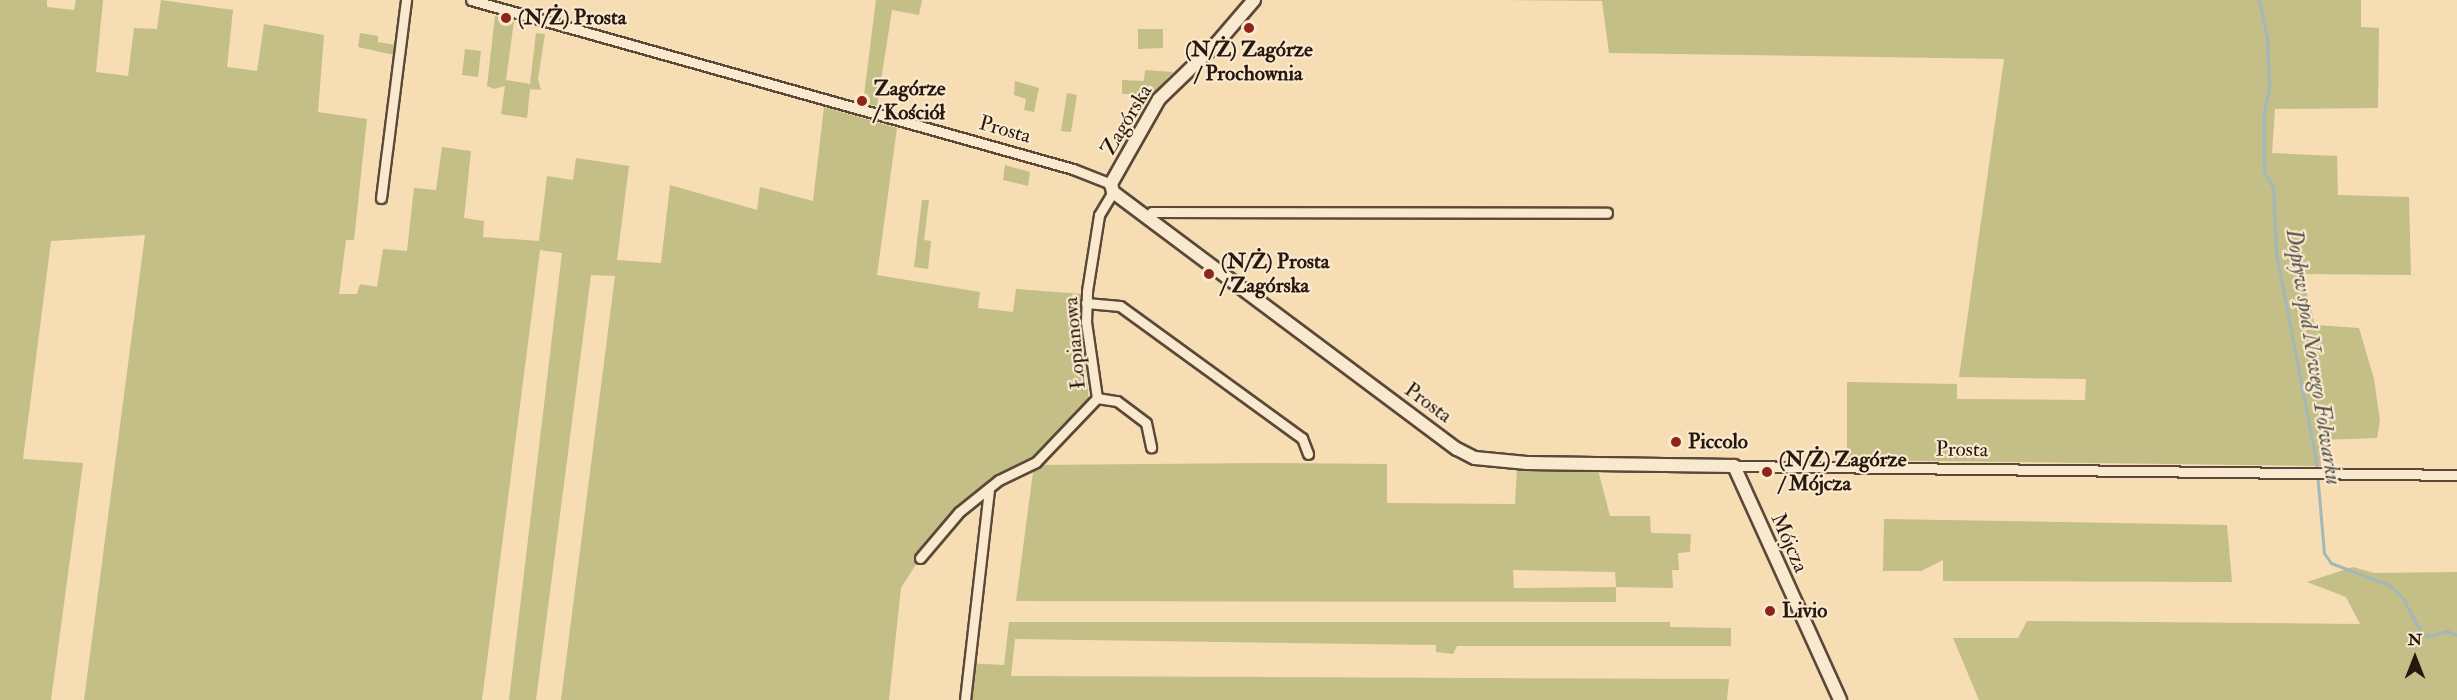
<!DOCTYPE html>
<meta charset="utf-8">
<style>
body{margin:0}
#map{position:relative;width:2457px;height:700px;overflow:hidden;background:#f6ddb4;font-family:"IM FELL Double Pica",serif}
div>[style]{position:absolute}
.green>*{inset:0;background:#c4be87}
.stream>*{height:3px;margin:-1.5px;padding:0 1.5px;transform-origin:1.5px;border-radius:1.5px;background:#a3b8b9}
.roads{filter:drop-shadow(2px 0 #5b4838) drop-shadow(-2px 0 #5b4838) drop-shadow(0 2px #5b4838) drop-shadow(0 -2px #5b4838)}
.street>*{height:9px;margin:-4.5px;padding:0 4.5px;transform-origin:4.5px;border-radius:4.5px;background:#f9e9ce}
.secondary>*{height:12px;margin:-6px;padding:0 6px;transform-origin:6px;border-radius:6px;background:#f9e9ce}
.dots>*{width:16px;height:16px;translate:-50% -50%;box-sizing:border-box;border:3px solid #f9e9ce;border-radius:50%}
span{translate:-50% -50%;white-space:nowrap;text-align:center;line-height:1.15;-webkit-text-stroke:4.5px #f9e9ce;paint-order:stroke}
.poi-label{font-size:21px;color:#27170e;font-weight:700}
.left{translate:0 -50%;text-align:left}
.street-label{font-size:21px;color:#27170e}
.water-label{font-size:22px;color:#524f4a;font-style:italic}
.north{position:absolute;left:2385px;top:628px;width:60px;height:60px;-webkit-text-stroke:4px #f9e9ce;paint-order:stroke;rotate:0deg;font-size:16px;font-weight:700;line-height:24px;text-align:center;color:#27170e}
.north::after{content:'';display:block;margin:auto;width:21px;height:27px;background:#27170e;clip-path:polygon(50% 0,100% 100%,50% 72%,0 100%)}
</style>
<div id="map">
<div class="green">
<i style="clip-path:polygon(0 0,47px 0,47px 7px,74px 10px,76px 0,103px 0,96px 72px,128px 76px,134px 28px,157px 29px,161px 0,233px 10px,227px 67px,257px 71px,264px 24px,324px 35px,318px 112px,367px 119px,354px 240px,346px 240px,339px 294px,357px 294px,360px 284px,377px 287px,383px 249px,407px 251px,414px 188px,436px 190px,442px 147px,471px 151px,464px 218px,484px 221px,483px 237px,539px 241px,547px 176px,573px 180px,576px 158px,629px 166px,617px 260px,661px 263px,670px 185px,757px 210px,760px 187px,813px 201px,824px 107px,897px 128px,877px 275px,980px 292px,978px 308px,1013px 312px,1016px 289px,1083px 294px,1081px 322px,1089px 402px,1032px 460px,1000px 474px,950px 516px,920px 558px,901px 588px,889px 700px,561px 700px,615px 276px,591px 275px,536px 700px,509px 700px,562px 253px,540px 250px,482px 700px,84px 700px,145px 235px,51px 241px,23px 459px,83px 463px,51px 700px,0 700px)"></i>
<i style="clip-path:polygon(876px 0,922px 0,919px 15px,892px 10px,877px 106px,863px 103px)"></i>
<i style="clip-path:polygon(1506px 0,2361px 0,2361px 27px,2379px 28px,2378px 108px,2275px 109px,2272px 153px,2337px 156px,2338px 195px,2409px 197px,2411px 275px,2302px 274px,2315px 325px,2359px 328px,2374px 379px,2380px 421px,2377px 438px,2320px 440px,2321px 466px,1847px 460px,1847px 382px,1957px 384px,1957px 399px,2085px 400px,2086px 379px,1959px 377px,2004px 59px,1609px 53px,1602px 1px)"></i>
<i style="clip-path:polygon(495px 16px,514px 21px,506px 80px,530px 84px,536px 33px,545px 34px,538px 79px,541px 90px,530px 89px,527px 118px,501px 114px,505px 86px,494px 89px,487px 86px)"></i>
<i style="clip-path:polygon(1138px 29px,1163px 29px,1163px 48px,1138px 49px)"></i>
<i style="clip-path:polygon(360px 33px,378px 36px,378px 42px,396px 45px,394px 55px,358px 47px)"></i>
<i style="clip-path:polygon(465px 49px,481px 51px,478px 77px,462px 75px)"></i>
<i style="clip-path:polygon(1145px 70px,1173px 72px,1153px 94px,1122px 94px,1122px 80px,1144px 81px)"></i>
<i style="clip-path:polygon(1015px 81px,1039px 88px,1034px 112px,1024px 110px,1026px 99px,1014px 95px)"></i>
<i style="clip-path:polygon(1067px 93px,1077px 95px,1071px 132px,1061px 131px)"></i>
<i style="clip-path:polygon(1005px 165px,1030px 172px,1028px 186px,1003px 180px)"></i>
<i style="clip-path:polygon(922px 200px,929px 200px,924px 240px,931px 241px,928px 269px,914px 267px)"></i>
<i style="clip-path:polygon(evenodd,1265px 463px,1387px 464px,1387px 503px,1515px 504px,1517px 468px,1598px 470px,1610px 516px,1650px 516px,1651px 533px,1691px 534px,1690px 552px,1678px 553px,1679px 570px,1672px 570px,1673px 588px,1616px 587px,1616px 602px,1016px 601px,1034px 465px,1265px 463px,1513px 570px,1615px 572px,1616px 587px,1514px 588px,1513px 570px)"></i>
<i style="clip-path:polygon(1884px 519px,2227px 525px,2232px 582px,1943px 581px,1943px 560px,1921px 571px,1883px 571px)"></i>
<i style="clip-path:polygon(2353px 567px,2374px 573px,2457px 572px,2457px 700px,1979px 700px,1953px 638px,2018px 638px,2027px 621px,2360px 624px,2346px 597px,2307px 582px)"></i>
<i style="clip-path:polygon(1009px 622px,1670px 622px,1670px 627px,1731px 628px,1731px 646px,1457px 646px,1453px 654px,1436px 652px,1436px 645px,1015px 639px,1011px 676px,1729px 679px,1727px 700px,959px 700px,963px 663px,1004px 665px)"></i>
</div>
<div class="stream">
<i style="left:2259px;top:0;width:40px;rotate:78deg"></i>
<i style="left:2267px;top:39px;width:47px;rotate:87.6deg"></i>
<i style="left:2269px;top:86px;width:26px;rotate:101deg"></i>
<i style="left:2264px;top:112px;width:60px;rotate:90deg"></i>
<i style="left:2264px;top:172px;width:17px;rotate:59deg"></i>
<i style="left:2273px;top:187px;width:66px;rotate:87.4deg"></i>
<i style="left:2276px;top:253px;width:211px;rotate:79.1deg"></i>
<i style="left:2316px;top:460px;width:93px;rotate:85.1deg"></i>
<i style="left:2324px;top:553px;width:12px;rotate:55deg"></i>
<i style="left:2331px;top:563px;width:62px;rotate:20.8deg"></i>
<i style="left:2389px;top:585px;width:18px;rotate:43deg"></i>
<i style="left:2402px;top:597px;width:42px;rotate:61.6deg"></i>
<i style="left:2422px;top:634px;width:8px;rotate:14deg"></i>
<i style="left:2430px;top:636px;width:18px;rotate:-16deg"></i>
<i style="left:2447px;top:631px;width:11px;rotate:22deg"></i>
</div>
<div class="roads">
<div class="street">
<i style="left:471px;top:0;width:625px;rotate:15.68deg"></i>
<i style="left:1073px;top:169px;width:41px;rotate:21.5deg"></i>
<i style="left:381px;top:198px;width:200px;rotate:-82.8deg"></i>
<i style="left:1146px;top:218px;width:8px;rotate:-45deg"></i>
<i style="left:1152px;top:212px;width:455px;rotate:0.1deg"></i>
<i style="left:1086px;top:303px;width:34px;rotate:5deg"></i>
<i style="left:1120px;top:306px;width:225px;rotate:36deg"></i>
<i style="left:1302px;top:438px;width:17px;rotate:69deg"></i>
<i style="left:1097px;top:398px;width:20px;rotate:9deg"></i>
<i style="left:1117px;top:401px;width:36px;rotate:37deg"></i>
<i style="left:1146px;top:423px;width:25px;rotate:78deg"></i>
<i style="left:1734px;top:466px;width:723px;rotate:0.71deg"></i>
<i style="left:920px;top:558px;width:60px;rotate:-49.7deg"></i>
<i style="left:959px;top:512px;width:51px;rotate:-38.7deg"></i>
<i style="left:999px;top:480px;width:41px;rotate:-25.9deg"></i>
<i style="left:1036px;top:462px;width:88px;rotate:-46.4deg"></i>
<i style="left:1097px;top:398px;width:77px;rotate:-98.2deg"></i>
<i style="left:1086px;top:322px;width:31px;rotate:-88deg"></i>
<i style="left:1087px;top:291px;width:77px;rotate:-81deg"></i>
<i style="left:1099px;top:215px;width:27px;rotate:-59deg"></i>
<i style="left:965px;top:700px;width:213px;rotate:-83.5deg"></i>
</div>
<div class="secondary">
<i style="left:1254px;top:0;width:55px;rotate:130.6deg"></i>
<i style="left:1218px;top:42px;width:82px;rotate:136deg"></i>
<i style="left:1159px;top:99px;width:98px;rotate:119.5deg"></i>
<i style="left:1111px;top:184px;width:8px;rotate:76deg"></i>
<i style="left:1113px;top:192px;width:429px;rotate:36.8deg"></i>
<i style="left:1457px;top:449px;width:20px;rotate:27deg"></i>
<i style="left:1475px;top:458px;width:52px;rotate:5.5deg"></i>
<i style="left:1527px;top:463px;width:207px;rotate:0.8deg"></i>
<i style="left:1734px;top:466px;width:257px;rotate:65.6deg"></i>
</div>
</div>
<div class="dots">
<i style="left:506px;top:18px;background:#8f2418"></i>
<i style="left:1249px;top:28px;background:#8f2418"></i>
<i style="left:862px;top:101px;background:#8f2418"></i>
<i style="left:1209px;top:274px;background:#8f2418"></i>
<i style="left:1676px;top:442px;background:#8f2418"></i>
<i style="left:1767px;top:472px;background:#8f2418"></i>
<i style="left:1770px;top:611px;background:#8f2418"></i>
</div>
<div class="poi-label">
<span class="left" style="left:518px;top:18px">(N/Ż) Prosta</span>
<span style="left:1249px;top:62px">(N/Ż) Zagórze<br>/ Prochownia</span>
<span class="left" style="left:874px;top:101px">Zagórze<br>/ Kościół</span>
<span class="left" style="left:1221px;top:274px">(N/Ż) Prosta<br>/ Zagórska</span>
<span class="left" style="left:1688px;top:442px">Piccolo</span>
<span class="left" style="left:1779px;top:472px">(N/Ż) Zagórze<br>/ Mójcza</span>
<span class="left" style="left:1782px;top:611px">Livio</span>
</div>
<div class="street-label">
<span style="left:1127px;top:120px;rotate:-59deg">Zagórska</span>
<span style="left:1005px;top:130px;rotate:16deg">Prosta</span>
<span style="left:1075px;top:343px;rotate:-95deg">Łopianowa</span>
<span style="left:1428px;top:403px;rotate:36deg">Prosta</span>
<span style="left:1962px;top:450px;rotate:1deg">Prosta</span>
<span style="left:1789px;top:543px;rotate:66deg">Mójcza</span>
</div>
<div class="water-label">
<span style="left:2313px;top:357px;rotate:81deg">Dopływ spod Nowego Folwarku</span>
</div>
<div class="north">N</div>
</div>
